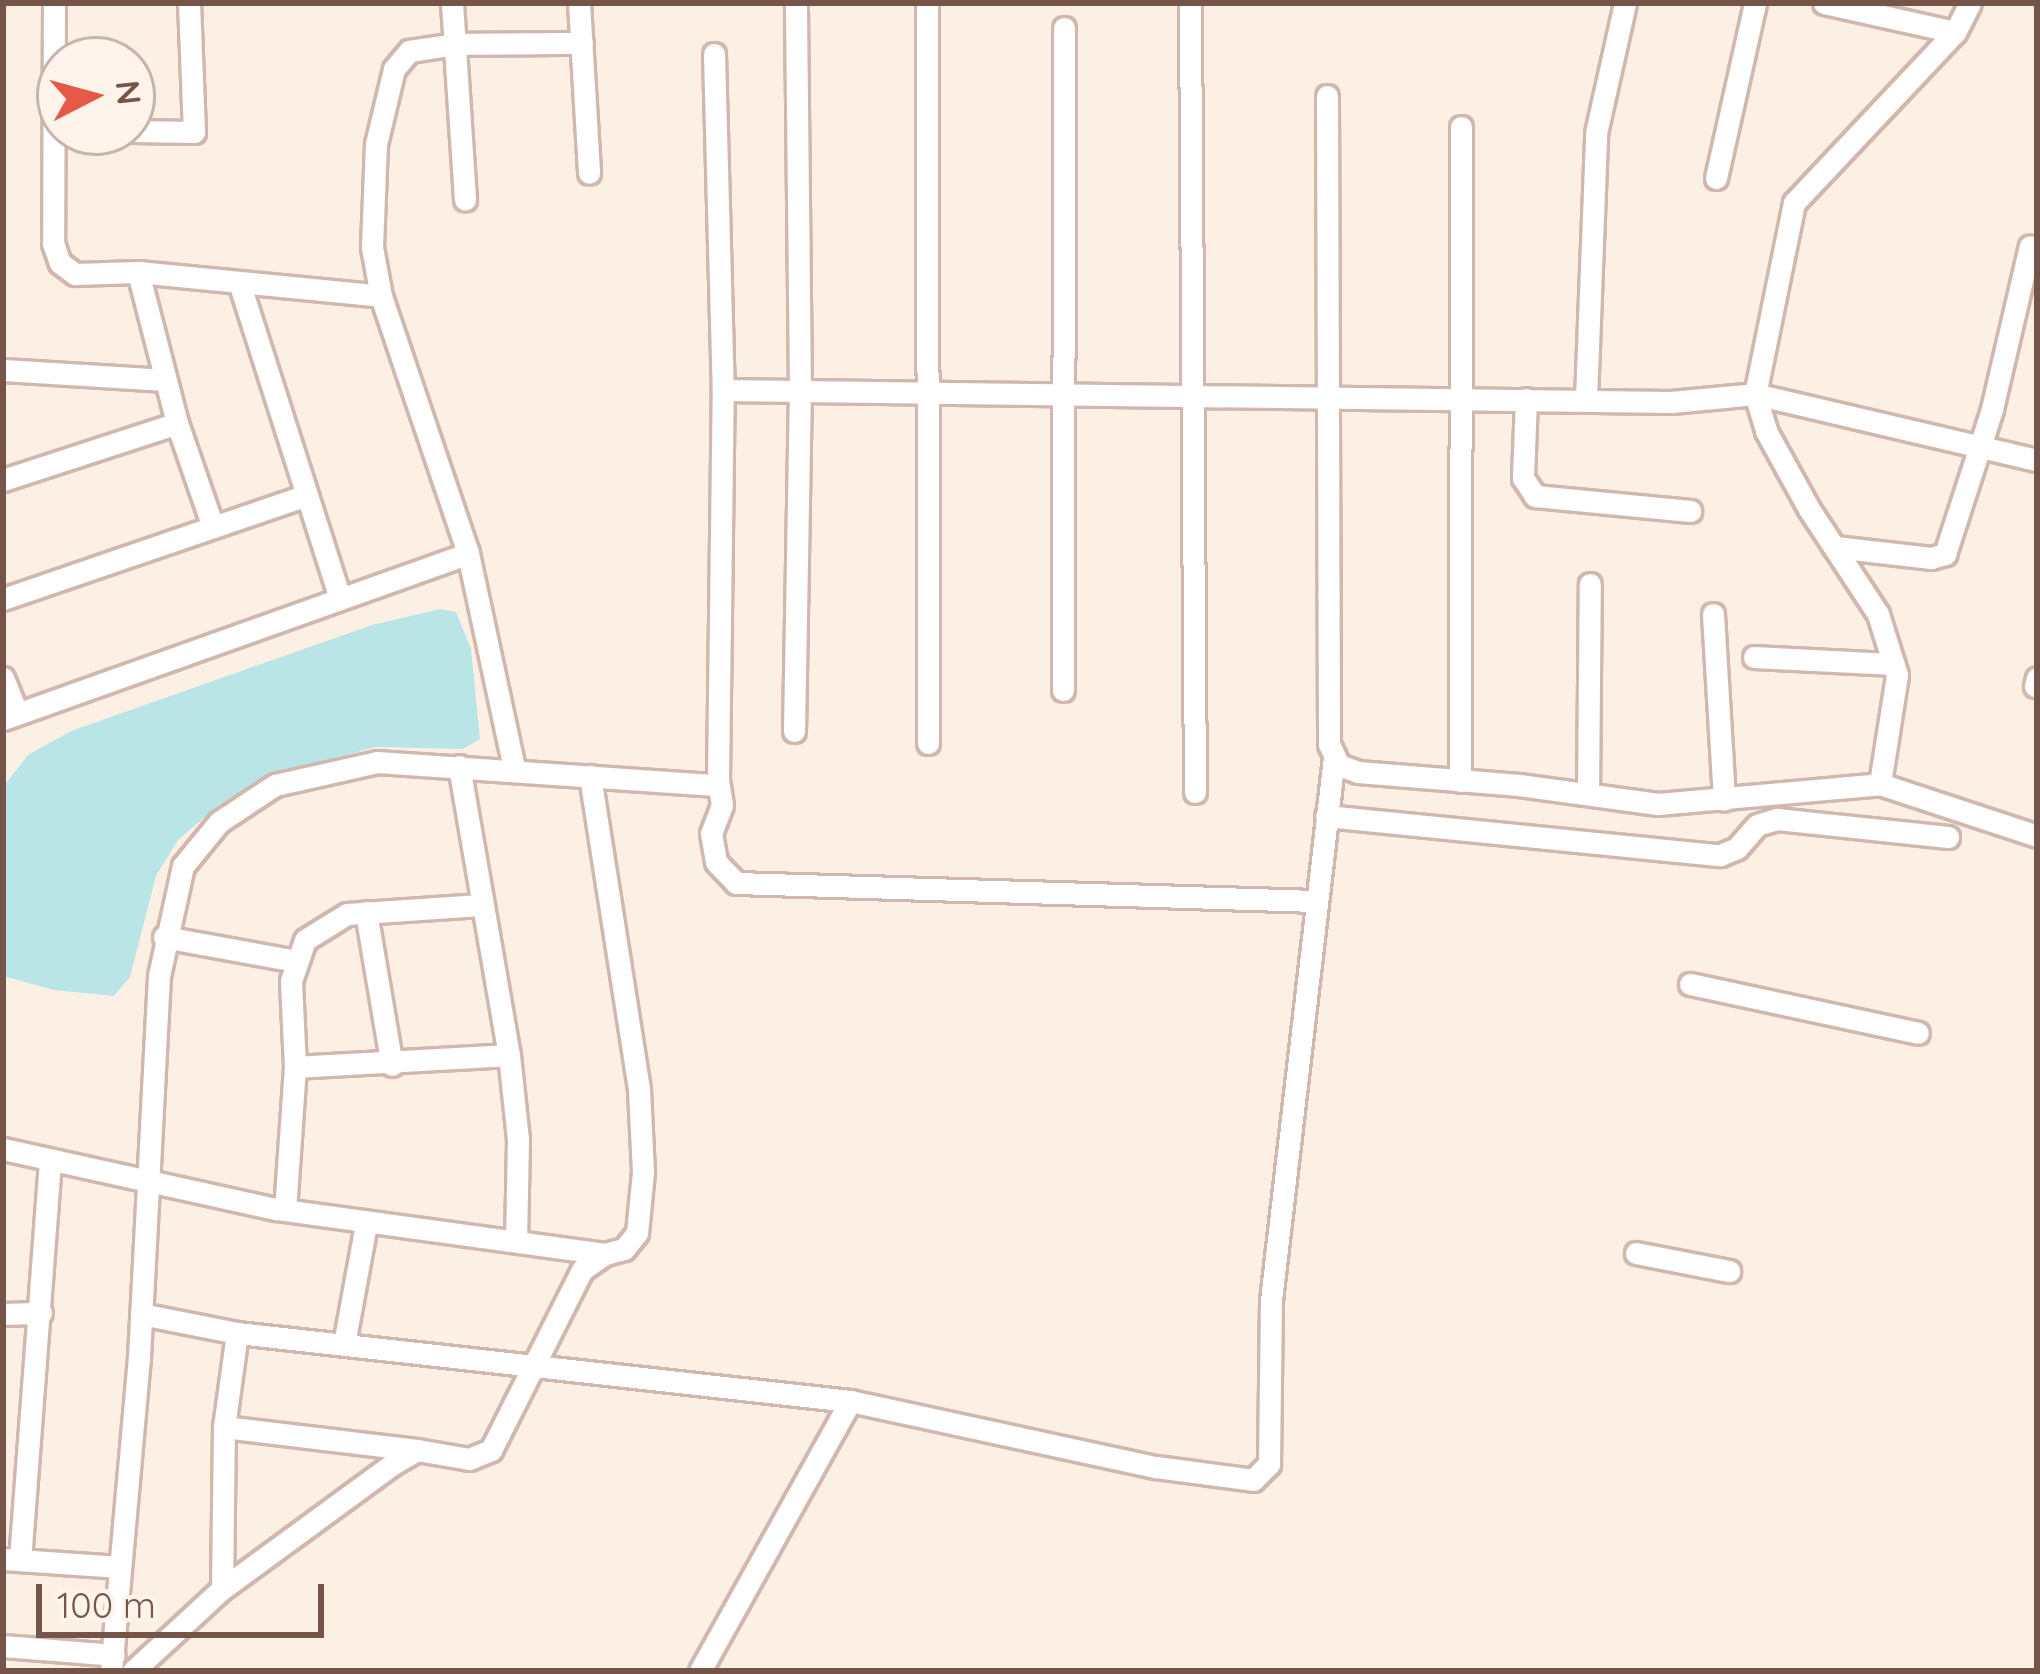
<!DOCTYPE html>
<style>
body{margin:0}
#map{position:relative;width:2040px;height:1674px;overflow:hidden;background:#fcf0e4;font-family:Quicksand,sans-serif}
div>[style]{position:absolute}
.water>*{inset:0;background:#b9e5e6}
.roads{filter:drop-shadow(3px 0 #d0b8ae) drop-shadow(-3px 0 #d0b8ae) drop-shadow(0 3px #d0b8ae) drop-shadow(0 -3px #d0b8ae)}
.minor>*{height:21px;margin:-10.5px;padding:0 10.5px;transform-origin:10.5px;border-radius:10.5px;background:#fff}
span{translate:-50% -50%;white-space:nowrap;text-align:center;line-height:1.15;-webkit-text-stroke:9px #fff4eb;paint-order:stroke}
.frame{position:absolute;inset:0;border:6px solid #75544a;pointer-events:none}
.north{position:absolute;left:36px;top:36px;width:120px;height:120px;box-sizing:border-box;background:#fff4eb;border:3px solid #c8b4ab;border-radius:50%;rotate:84deg;font-size:33px;font-weight:700;line-height:48px;text-align:center;color:#75544a}
.north::after{content:'';display:block;margin:auto;width:42px;height:54px;background:#e65949;clip-path:polygon(50% 0,100% 100%,50% 72%,0 100%)}
.scale{position:absolute;left:36px;top:1584px;width:288px;height:54px;box-sizing:border-box;border:6px solid #75544a;border-top:0;padding-left:15px;font-size:36px;line-height:42px;white-space:nowrap;color:#75544a;-webkit-text-stroke:9px #fff4eb;paint-order:stroke}
</style>
<div id="map">
<div class="water">
<i style="clip-path:polygon(440px 609px,456px 612px,471px 649px,480px 739px,463px 749px,375px 747px,269px 777px,220px 804px,178px 840px,156px 876px,130px 977px,114px 996px,54px 990px,3px 976px,3px 787px,28px 755px,71px 731px,372px 625px)"></i>
</div>
<div class="roads">
<div class="minor">
<i style="left:54px;top:3px;width:240px;rotate:90.2deg"></i>
<i style="left:53px;top:243px;width:21px;rotate:71deg"></i>
<i style="left:60px;top:263px;width:19px;rotate:36deg"></i>
<i style="left:75px;top:274px;width:63px;rotate:-1.8deg"></i>
<i style="left:138px;top:272px;width:244px;rotate:5.6deg"></i>
<i style="left:452px;top:3px;width:197px;rotate:86.2deg"></i>
<i style="left:579px;top:3px;width:170px;rotate:86.6deg"></i>
<i style="left:927px;top:3px;width:740px;rotate:89.92deg"></i>
<i style="left:1824px;top:3px;width:134px;rotate:12.5deg"></i>
<i style="left:1970px;top:3px;width:33px;rotate:117deg"></i>
<i style="left:1955px;top:32px;width:235px;rotate:133.3deg"></i>
<i style="left:1794px;top:203px;width:195px;rotate:101.5deg"></i>
<i style="left:1755px;top:394px;width:290px;rotate:13.2deg"></i>
<i style="left:1190px;top:6px;width:786px;rotate:89.64deg"></i>
<i style="left:714px;top:54px;width:336px;rotate:88.5deg"></i>
<i style="left:1327px;top:96px;width:648px;rotate:89.82deg"></i>
<i style="left:1329px;top:744px;width:23px;rotate:65deg"></i>
<i style="left:1339px;top:765px;width:20px;rotate:20deg"></i>
<i style="left:1358px;top:772px;width:162px;rotate:4.6deg"></i>
<i style="left:1519px;top:785px;width:140px;rotate:7.8deg"></i>
<i style="left:1658px;top:804px;width:223px;rotate:-5.1deg"></i>
<i style="left:1880px;top:784px;width:165px;rotate:18.3deg"></i>
<i style="left:132px;top:131px;width:62px;rotate:0.9deg"></i>
<i style="left:194px;top:132px;width:129px;rotate:-92.2deg"></i>
<i style="left:1716px;top:178px;width:179px;rotate:-77.4deg"></i>
<i style="left:138px;top:272px;width:156px;rotate:75.5deg"></i>
<i style="left:177px;top:423px;width:110px;rotate:70.9deg"></i>
<i style="left:239px;top:282px;width:332px;rotate:72.3deg"></i>
<i style="left:3px;top:370px;width:163px;rotate:3.5deg"></i>
<i style="left:1526px;top:399px;width:79px;rotate:92.2deg"></i>
<i style="left:1523px;top:478px;width:22px;rotate:56deg"></i>
<i style="left:1535px;top:496px;width:156px;rotate:5.5deg"></i>
<i style="left:1586px;top:399px;width:266px;rotate:-87.8deg"></i>
<i style="left:1596px;top:133px;width:133px;rotate:-77.4deg"></i>
<i style="left:3px;top:480px;width:183px;rotate:-18.1deg"></i>
<i style="left:1835px;top:547px;width:97px;rotate:6.5deg"></i>
<i style="left:1931px;top:558px;width:15px;rotate:-16deg"></i>
<i style="left:1945px;top:554px;width:152px;rotate:-72deg"></i>
<i style="left:1992px;top:409px;width:167px;rotate:-76.9deg"></i>
<i style="left:3px;top:599px;width:320px;rotate:-18.9deg"></i>
<i style="left:1713px;top:614px;width:186px;rotate:86.6deg"></i>
<i style="left:1754px;top:657px;width:140px;rotate:2.9deg"></i>
<i style="left:3px;top:678px;width:38px;rotate:68deg"></i>
<i style="left:2035px;top:686px;width:8px;rotate:-76deg"></i>
<i style="left:1063px;top:690px;width:662px;rotate:-89.91deg"></i>
<i style="left:3px;top:719px;width:494px;rotate:-19.6deg"></i>
<i style="left:794px;top:731px;width:340px;rotate:-89deg"></i>
<i style="left:800px;top:391px;width:388px;rotate:-90.6deg"></i>
<i style="left:459px;top:766px;width:293px;rotate:80.2deg"></i>
<i style="left:509px;top:1055px;width:84px;rotate:83.9deg"></i>
<i style="left:518px;top:1139px;width:100px;rotate:91.1deg"></i>
<i style="left:514px;top:768px;width:220px;rotate:-102.1deg"></i>
<i style="left:468px;top:553px;width:271px;rotate:-108.7deg"></i>
<i style="left:381px;top:296px;width:50px;rotate:-100.4deg"></i>
<i style="left:372px;top:247px;width:103px;rotate:-87.8deg"></i>
<i style="left:376px;top:144px;width:77px;rotate:-76.5deg"></i>
<i style="left:394px;top:69px;width:23px;rotate:-50deg"></i>
<i style="left:409px;top:51px;width:48px;rotate:-8.5deg"></i>
<i style="left:456px;top:44px;width:126px;rotate:-0.5deg"></i>
<i style="left:718px;top:780px;width:25px;rotate:81deg"></i>
<i style="left:722px;top:805px;width:30px;rotate:111deg"></i>
<i style="left:711px;top:833px;width:29px;rotate:80deg"></i>
<i style="left:716px;top:862px;width:29px;rotate:46deg"></i>
<i style="left:736px;top:883px;width:579px;rotate:1.78deg"></i>
<i style="left:1460px;top:781px;width:654px;rotate:-89.91deg"></i>
<i style="left:1588px;top:794px;width:210px;rotate:-89.5deg"></i>
<i style="left:1326px;top:816px;width:396px;rotate:5.7deg"></i>
<i style="left:1720px;top:855px;width:18px;rotate:-22deg"></i>
<i style="left:1737px;top:848px;width:30px;rotate:-49deg"></i>
<i style="left:1757px;top:825px;width:21px;rotate:-17deg"></i>
<i style="left:1777px;top:819px;width:172px;rotate:6deg"></i>
<i style="left:366px;top:912px;width:155px;rotate:80.4deg"></i>
<i style="left:164px;top:937px;width:134px;rotate:10.3deg"></i>
<i style="left:1690px;top:984px;width:233px;rotate:12.1deg"></i>
<i style="left:295px;top:1067px;width:214px;rotate:-3.2deg"></i>
<i style="left:3px;top:1149px;width:280px;rotate:12.4deg"></i>
<i style="left:277px;top:1209px;width:331px;rotate:7.8deg"></i>
<i style="left:285px;top:1210px;width:143px;rotate:-86deg"></i>
<i style="left:295px;top:1067px;width:86px;rotate:-92.7deg"></i>
<i style="left:291px;top:981px;width:43px;rotate:-71.1deg"></i>
<i style="left:305px;top:940px;width:49px;rotate:-31.8deg"></i>
<i style="left:347px;top:914px;width:133px;rotate:-3.9deg"></i>
<i style="left:1636px;top:1253px;width:95px;rotate:11deg"></i>
<i style="left:3px;top:1314px;width:38px;rotate:-2deg"></i>
<i style="left:141px;top:1314px;width:98px;rotate:11.2deg"></i>
<i style="left:237px;top:1333px;width:617px;rotate:6.33deg"></i>
<i style="left:850px;top:1401px;width:313px;rotate:12.2deg"></i>
<i style="left:1156px;top:1467px;width:98px;rotate:7.6deg"></i>
<i style="left:1253px;top:1480px;width:23px;rotate:-45deg"></i>
<i style="left:1269px;top:1464px;width:164px;rotate:-89.3deg"></i>
<i style="left:1271px;top:1300px;width:547px;rotate:-83.38deg"></i>
<i style="left:344px;top:1344px;width:122px;rotate:-79.6deg"></i>
<i style="left:224px;top:1427px;width:194px;rotate:6.8deg"></i>
<i style="left:3px;top:1559px;width:117px;rotate:3.9deg"></i>
<i style="left:20px;top:1560px;width:400px;rotate:-85.7deg"></i>
<i style="left:222px;top:1589px;width:162px;rotate:-89.3deg"></i>
<i style="left:224px;top:1427px;width:95px;rotate:-82.1deg"></i>
<i style="left:3px;top:1646px;width:111px;rotate:4.6deg"></i>
<i style="left:111px;top:1671px;width:315px;rotate:-84.9deg"></i>
<i style="left:139px;top:1357px;width:382px;rotate:-87deg"></i>
<i style="left:159px;top:976px;width:113px;rotate:-77.7deg"></i>
<i style="left:183px;top:866px;width:57px;rotate:-50.7deg"></i>
<i style="left:219px;top:822px;width:67px;rotate:-33.5deg"></i>
<i style="left:275px;top:785px;width:105px;rotate:-12.7deg"></i>
<i style="left:377px;top:762px;width:336px;rotate:3.9deg"></i>
<i style="left:712px;top:785px;width:8px;rotate:-40deg"></i>
<i style="left:718px;top:780px;width:390px;rotate:-89.3deg"></i>
<i style="left:723px;top:390px;width:948px;rotate:0.73deg"></i>
<i style="left:1671px;top:402px;width:84px;rotate:-5.4deg"></i>
<i style="left:1755px;top:394px;width:39px;rotate:73deg"></i>
<i style="left:1766px;top:431px;width:89px;rotate:61.1deg"></i>
<i style="left:1809px;top:509px;width:126px;rotate:56.7deg"></i>
<i style="left:1878px;top:614px;width:64px;rotate:72.7deg"></i>
<i style="left:1897px;top:675px;width:110px;rotate:98.9deg"></i>
<i style="left:133px;top:1671px;width:121px;rotate:-42.7deg"></i>
<i style="left:222px;top:1589px;width:212px;rotate:-36.2deg"></i>
<i style="left:393px;top:1464px;width:28px;rotate:-30deg"></i>
<i style="left:417px;top:1450px;width:53px;rotate:9.8deg"></i>
<i style="left:469px;top:1459px;width:24px;rotate:-22deg"></i>
<i style="left:491px;top:1450px;width:202px;rotate:-63.2deg"></i>
<i style="left:582px;top:1270px;width:28px;rotate:-35deg"></i>
<i style="left:605px;top:1254px;width:20px;rotate:-15deg"></i>
<i style="left:624px;top:1249px;width:21px;rotate:-51deg"></i>
<i style="left:637px;top:1233px;width:61px;rotate:-84.4deg"></i>
<i style="left:643px;top:1172px;width:83px;rotate:-92.8deg"></i>
<i style="left:639px;top:1089px;width:317px;rotate:-98.9deg"></i>
<i style="left:700px;top:1671px;width:309px;rotate:-60.9deg"></i>
</div>
</div>
<div class="frame"></div>
<div class="north">N</div>
<div class="scale">100 m</div>
</div>
